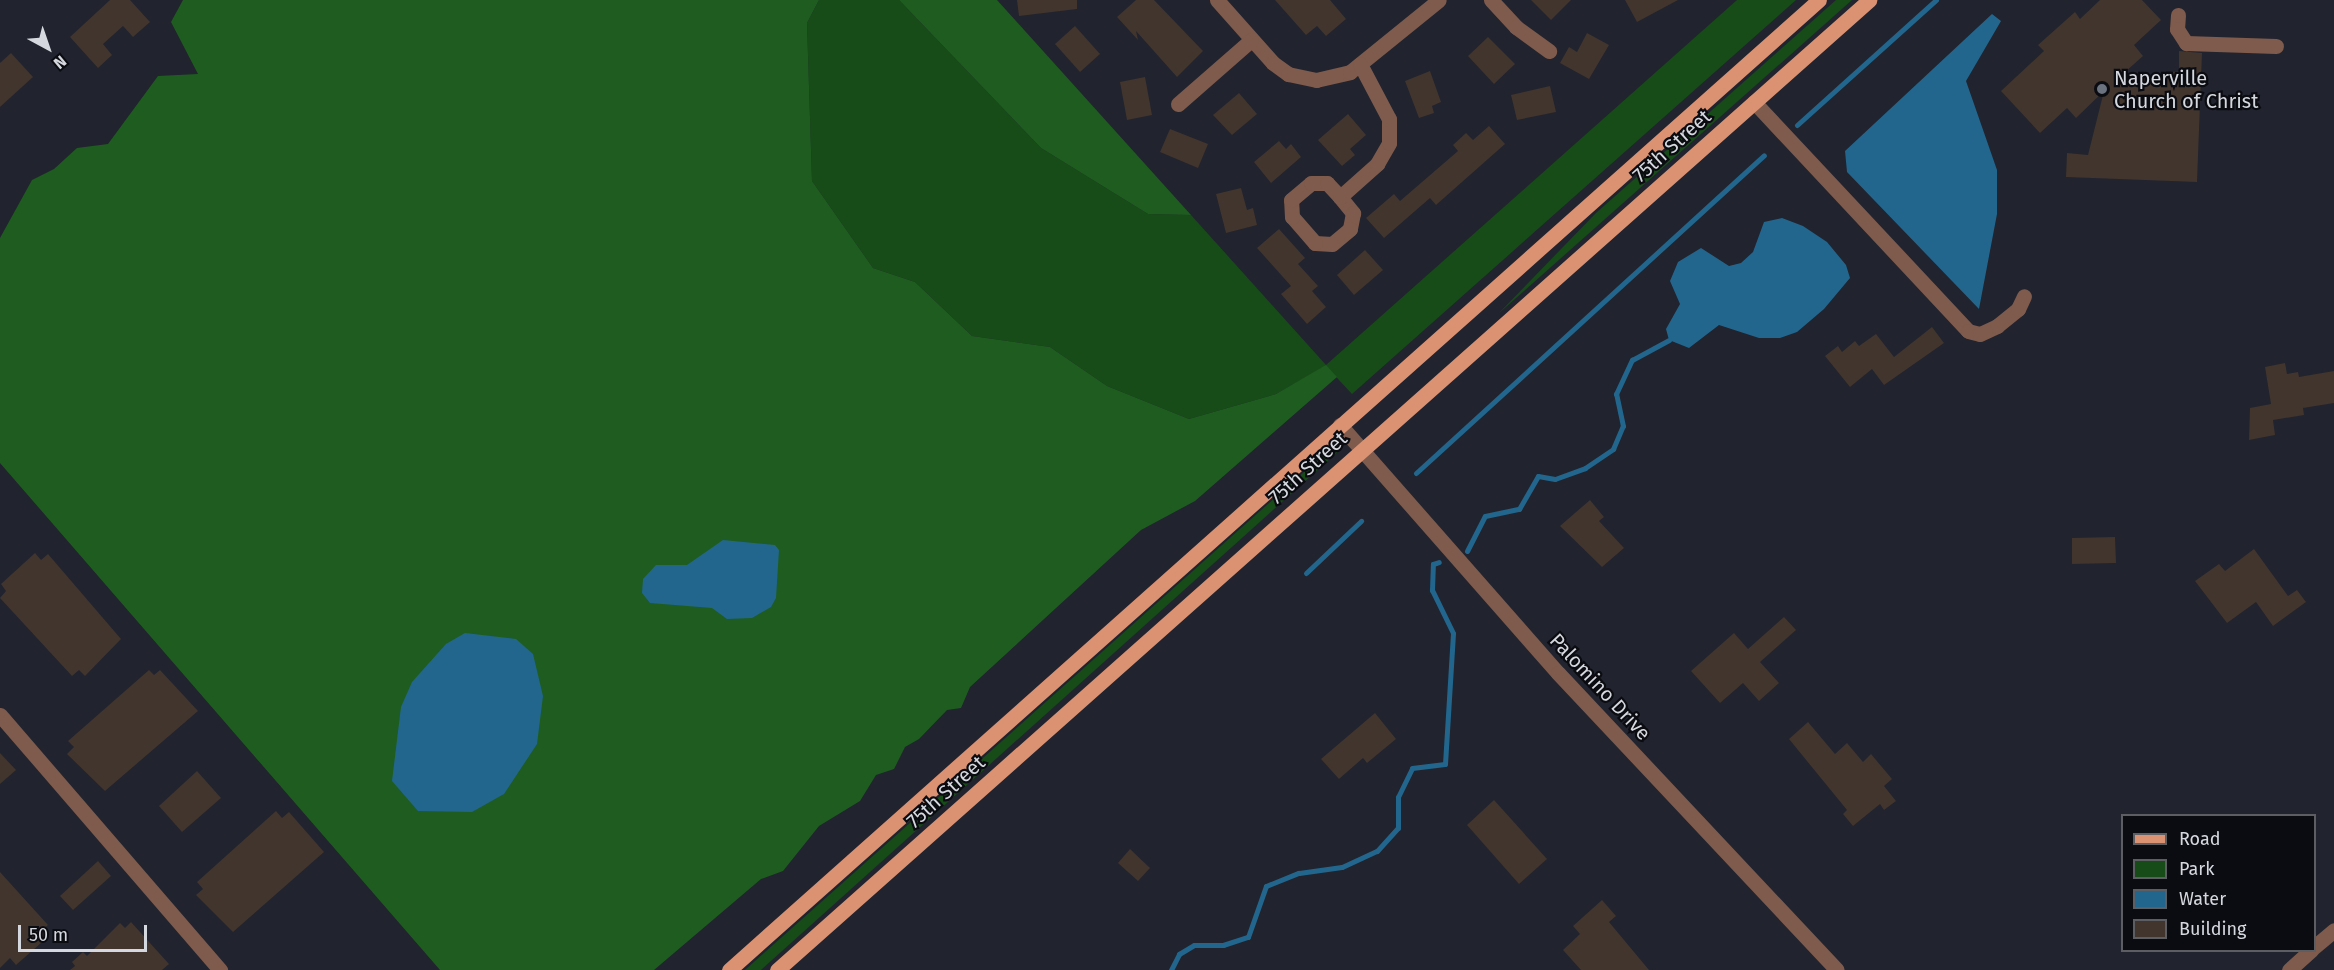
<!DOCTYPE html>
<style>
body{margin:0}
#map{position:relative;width:2334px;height:970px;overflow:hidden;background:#21232e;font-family:"Fira Sans",sans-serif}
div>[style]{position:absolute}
.green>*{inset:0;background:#174c18}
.forest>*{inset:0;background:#1e5d1f}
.water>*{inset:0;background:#22668d}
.stream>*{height:5px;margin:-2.5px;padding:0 2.5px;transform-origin:2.5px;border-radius:2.5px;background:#22668d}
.building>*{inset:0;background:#41352e}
.minor>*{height:15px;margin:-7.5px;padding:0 7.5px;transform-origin:7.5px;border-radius:7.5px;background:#7e5b4c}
.major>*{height:15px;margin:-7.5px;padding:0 7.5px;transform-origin:7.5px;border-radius:7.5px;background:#da9273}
.dots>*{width:16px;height:16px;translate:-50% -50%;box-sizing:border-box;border:3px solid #0b0c11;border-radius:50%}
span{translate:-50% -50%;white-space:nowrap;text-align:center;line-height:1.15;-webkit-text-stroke:4.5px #0b0c11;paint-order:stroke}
.poi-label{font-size:20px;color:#d6d8df}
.left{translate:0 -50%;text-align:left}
.street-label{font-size:20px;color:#d6d8df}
.legend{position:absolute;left:2121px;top:814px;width:195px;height:138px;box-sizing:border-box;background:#0b0c11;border:2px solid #5c5e63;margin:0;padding:8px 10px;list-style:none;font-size:18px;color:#d6d8df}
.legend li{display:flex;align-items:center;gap:12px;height:30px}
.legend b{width:30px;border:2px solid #5c5e63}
.north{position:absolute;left:18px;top:18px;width:60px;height:60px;-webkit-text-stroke:4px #0b0c11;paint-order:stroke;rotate:140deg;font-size:16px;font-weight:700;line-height:24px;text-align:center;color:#d6d8df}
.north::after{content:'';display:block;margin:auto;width:21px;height:27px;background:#d6d8df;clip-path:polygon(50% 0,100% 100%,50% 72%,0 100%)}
.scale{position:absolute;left:18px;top:925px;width:129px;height:27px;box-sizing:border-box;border:3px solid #d6d8df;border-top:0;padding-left:8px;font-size:18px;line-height:21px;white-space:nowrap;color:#d6d8df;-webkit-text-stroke:4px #0b0c11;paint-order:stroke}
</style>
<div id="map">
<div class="green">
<i style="clip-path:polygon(819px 0,899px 0,1041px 148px,1148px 214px,1191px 215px,1326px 365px,1737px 0,1796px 0,1352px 394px,1326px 366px,1276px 394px,1189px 419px,1107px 386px,1050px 347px,972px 336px,915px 282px,873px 268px,812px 181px,807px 23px)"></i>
<i style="clip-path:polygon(1836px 0,1852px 0,1498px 314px,1596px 213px)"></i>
<i style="clip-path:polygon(1342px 448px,761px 970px,745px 970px,1323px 455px)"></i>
</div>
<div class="forest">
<i style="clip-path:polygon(183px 0,819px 0,807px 23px,812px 181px,873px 268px,915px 282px,972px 336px,1050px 347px,1107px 386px,1189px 419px,1276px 394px,1326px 365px,1337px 377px,1195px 501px,1141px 530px,970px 687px,961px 708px,947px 710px,919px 739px,905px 747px,894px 769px,876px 775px,860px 801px,819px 826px,783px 871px,761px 879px,654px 970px,440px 970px,0 463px,0 238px,32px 180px,54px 169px,77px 148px,108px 144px,158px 76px,198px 74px,171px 22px)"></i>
<i style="clip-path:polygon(899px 0,997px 0,1191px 215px,1148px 214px,1041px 148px)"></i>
</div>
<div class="water">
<i style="clip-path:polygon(1992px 14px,2001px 21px,1966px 81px,1997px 170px,1997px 214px,1979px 309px,1847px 172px,1845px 151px)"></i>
<i style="clip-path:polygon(1782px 218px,1803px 226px,1827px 242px,1846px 265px,1850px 278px,1824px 309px,1797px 332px,1780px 338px,1759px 338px,1719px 325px,1689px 348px,1669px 340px,1666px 329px,1680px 304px,1670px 281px,1678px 262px,1701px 248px,1729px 266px,1741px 263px,1753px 252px,1764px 222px)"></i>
<i style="clip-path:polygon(723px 540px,775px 545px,779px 550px,776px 598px,771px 607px,752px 618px,727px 619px,712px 608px,650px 603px,642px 593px,643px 579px,656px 565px,687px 565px)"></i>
<i style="clip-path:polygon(465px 633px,516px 639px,533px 654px,543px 696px,537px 744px,504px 794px,472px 812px,418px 811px,392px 781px,401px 707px,412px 682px,446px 644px)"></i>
</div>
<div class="stream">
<i style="left:1797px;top:125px;width:187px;rotate:-42deg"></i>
<i style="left:1416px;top:473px;width:471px;rotate:-42.4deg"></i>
<i style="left:1467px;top:551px;width:39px;rotate:-63deg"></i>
<i style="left:1485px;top:516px;width:35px;rotate:-12deg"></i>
<i style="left:1519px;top:509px;width:38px;rotate:-60deg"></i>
<i style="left:1538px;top:476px;width:17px;rotate:10deg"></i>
<i style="left:1555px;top:479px;width:32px;rotate:-20deg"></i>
<i style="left:1585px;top:468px;width:34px;rotate:-34deg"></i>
<i style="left:1613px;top:449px;width:25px;rotate:-67deg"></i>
<i style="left:1623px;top:426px;width:33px;rotate:-102deg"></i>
<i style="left:1616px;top:394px;width:38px;rotate:-65deg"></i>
<i style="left:1632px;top:360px;width:42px;rotate:-28.4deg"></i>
<i style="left:1306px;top:573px;width:76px;rotate:-43.4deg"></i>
<i style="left:1171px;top:970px;width:18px;rotate:-63deg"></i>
<i style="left:1179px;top:954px;width:17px;rotate:-31deg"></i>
<i style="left:1194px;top:945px;width:29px"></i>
<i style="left:1223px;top:945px;width:26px;rotate:-18deg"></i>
<i style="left:1248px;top:937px;width:54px;rotate:-70.6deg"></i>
<i style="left:1266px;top:886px;width:35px;rotate:-22deg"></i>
<i style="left:1299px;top:873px;width:43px;rotate:-7.9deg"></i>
<i style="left:1342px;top:867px;width:38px;rotate:-25deg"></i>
<i style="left:1377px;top:851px;width:31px;rotate:-48deg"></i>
<i style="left:1398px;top:828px;width:31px;rotate:-90deg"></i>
<i style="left:1398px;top:797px;width:32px;rotate:-64deg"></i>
<i style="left:1412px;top:768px;width:33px;rotate:-7deg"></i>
<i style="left:1445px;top:764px;width:131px;rotate:-86.5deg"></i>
<i style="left:1453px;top:633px;width:48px;rotate:-116deg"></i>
<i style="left:1432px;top:590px;width:26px;rotate:-88deg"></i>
<i style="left:1433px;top:564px;width:6px;rotate:-18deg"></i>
</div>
<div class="building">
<i style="clip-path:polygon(110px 0,130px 0,150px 22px,133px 37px,123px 26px,103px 44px,112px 55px,98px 68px,70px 37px)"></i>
<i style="clip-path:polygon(1017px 0,1077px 0,1077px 9px,1019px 16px)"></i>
<i style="clip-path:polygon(1136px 0,1154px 0,1203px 51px,1177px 77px,1136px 31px,1138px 40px,1117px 17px)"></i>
<i style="clip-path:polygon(1275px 0,1330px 0,1346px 19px,1326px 36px,1317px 26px,1306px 35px)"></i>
<i style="clip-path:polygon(1531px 0,1571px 0,1551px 20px)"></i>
<i style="clip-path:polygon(1625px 0,1678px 0,1637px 22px)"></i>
<i style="clip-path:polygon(2100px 0,2142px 0,2161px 20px,2134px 45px,2143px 56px,2115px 81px,2179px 71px,2179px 51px,2202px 53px,2197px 182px,2066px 177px,2067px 153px,2088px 155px,2104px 91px,2076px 118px,2067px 108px,2040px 133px,2001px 91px,2044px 51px,2038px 45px,2075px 12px,2080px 19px)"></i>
<i style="clip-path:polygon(1075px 26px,1100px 54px,1080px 72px,1055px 44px)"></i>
<i style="clip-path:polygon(1587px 33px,1609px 45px,1589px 79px,1560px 63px,1569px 47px,1577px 52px)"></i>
<i style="clip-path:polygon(1488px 37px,1515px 64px,1494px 84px,1468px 56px)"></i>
<i style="clip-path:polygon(11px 53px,33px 77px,0 107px,0 63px)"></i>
<i style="clip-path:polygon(1430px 71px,1441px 102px,1432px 106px,1434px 113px,1419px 118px,1405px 81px)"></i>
<i style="clip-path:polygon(1145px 77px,1152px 115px,1127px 120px,1120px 82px)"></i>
<i style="clip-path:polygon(1550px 86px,1556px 112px,1517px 120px,1511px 95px)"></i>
<i style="clip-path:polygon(1239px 93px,1257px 114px,1232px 135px,1213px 115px)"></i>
<i style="clip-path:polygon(1348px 114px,1366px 135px,1350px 149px,1355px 155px,1342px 166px,1318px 140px)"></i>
<i style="clip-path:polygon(1489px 126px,1505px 144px,1436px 205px,1430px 198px,1384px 238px,1366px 218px,1394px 194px,1400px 201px,1458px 151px,1453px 145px,1466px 133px,1473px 140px)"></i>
<i style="clip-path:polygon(1170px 129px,1208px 144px,1198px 168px,1160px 152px)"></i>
<i style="clip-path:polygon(1279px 141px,1286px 149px,1291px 144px,1301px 157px,1271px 183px,1254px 162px)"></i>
<i style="clip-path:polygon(1241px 188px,1247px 210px,1253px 208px,1257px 225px,1226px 233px,1216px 194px)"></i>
<i style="clip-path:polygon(1279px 229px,1305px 258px,1298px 264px,1318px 286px,1312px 291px,1326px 307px,1307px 324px,1281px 294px,1291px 286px,1257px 248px)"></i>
<i style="clip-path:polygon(1365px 250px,1383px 270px,1354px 295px,1337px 275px)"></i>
<i style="clip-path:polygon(1932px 327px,1944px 343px,1884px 385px,1872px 369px,1850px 387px,1825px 356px,1838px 346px,1842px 352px,1855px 341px,1859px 346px,1876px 334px,1894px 357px)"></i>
<i style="clip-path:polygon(2285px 363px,2287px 374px,2298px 372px,2299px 377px,2334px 371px,2334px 403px,2303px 408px,2304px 415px,2273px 420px,2275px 435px,2249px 440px,2250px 408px,2271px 404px,2265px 367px)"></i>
<i style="clip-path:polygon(1590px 500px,1604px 517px,1599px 521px,1624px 548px,1602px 567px,1560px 526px)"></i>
<i style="clip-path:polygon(2115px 537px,2116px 563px,2072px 564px,2072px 538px)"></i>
<i style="clip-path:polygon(2254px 549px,2288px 596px,2297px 590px,2306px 602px,2273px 626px,2256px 602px,2227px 623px,2195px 581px,2219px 564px,2225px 571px)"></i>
<i style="clip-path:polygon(35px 553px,41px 560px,48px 554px,121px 639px,85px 676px,79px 670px,72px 676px,0 598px,6px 591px,1px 584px)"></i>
<i style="clip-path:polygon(1784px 617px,1796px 630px,1760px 662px,1779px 683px,1759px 701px,1743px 683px,1720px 703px,1691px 671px,1734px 633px,1748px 649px)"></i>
<i style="clip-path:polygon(149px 670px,154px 675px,160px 670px,198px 711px,105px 791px,67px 754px,74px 747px,68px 741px)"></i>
<i style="clip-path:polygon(1375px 713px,1396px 739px,1367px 763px,1363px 758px,1339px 779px,1321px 759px)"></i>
<i style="clip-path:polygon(1808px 722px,1835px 754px,1847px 743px,1863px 762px,1871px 754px,1892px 779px,1884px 786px,1896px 801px,1884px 810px,1880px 804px,1853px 826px,1843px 814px,1847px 810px,1789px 739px)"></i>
<i style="clip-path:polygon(0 753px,16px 770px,0 784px)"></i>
<i style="clip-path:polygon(197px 771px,221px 798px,182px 832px,159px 806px)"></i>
<i style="clip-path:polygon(1494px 800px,1547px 859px,1519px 884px,1467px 825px)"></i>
<i style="clip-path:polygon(276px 811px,282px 818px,289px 812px,324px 852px,233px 932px,196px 895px,203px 889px,197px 882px)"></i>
<i style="clip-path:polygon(1130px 849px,1150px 868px,1138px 881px,1118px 863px)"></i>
<i style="clip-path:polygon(98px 861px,111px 876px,73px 910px,60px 896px)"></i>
<i style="clip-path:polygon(0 872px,48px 925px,43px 929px,49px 936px,16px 965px,10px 958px,0 968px)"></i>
<i style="clip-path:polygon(1602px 900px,1616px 916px,1609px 922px,1649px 970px,1581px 970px,1563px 950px,1580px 934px,1573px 926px)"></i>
<i style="clip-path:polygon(131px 922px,169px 964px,162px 970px,70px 970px,75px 966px,72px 962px,83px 952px,87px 956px,120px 923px,125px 928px)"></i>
</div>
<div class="minor">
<i style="left:1217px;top:0;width:84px;rotate:48.4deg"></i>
<i style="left:1273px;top:63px;width:19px;rotate:36deg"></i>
<i style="left:1288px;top:74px;width:29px;rotate:12deg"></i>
<i style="left:1316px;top:80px;width:35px;rotate:-13deg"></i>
<i style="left:1350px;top:72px;width:114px;rotate:-39deg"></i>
<i style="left:1491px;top:0;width:37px;rotate:47deg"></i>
<i style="left:1516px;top:27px;width:41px;rotate:36deg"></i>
<i style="left:2178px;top:15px;width:14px;rotate:94deg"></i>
<i style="left:2177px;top:29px;width:17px;rotate:57deg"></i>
<i style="left:2186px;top:43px;width:90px;rotate:1.9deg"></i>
<i style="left:1754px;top:102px;width:313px;rotate:46.9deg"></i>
<i style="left:1968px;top:331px;width:12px;rotate:14deg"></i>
<i style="left:1980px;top:334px;width:19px;rotate:-25deg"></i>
<i style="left:1997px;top:326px;width:27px;rotate:-39deg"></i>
<i style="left:2018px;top:309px;width:14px;rotate:-65deg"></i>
<i style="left:1178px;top:104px;width:97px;rotate:-41.2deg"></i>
<i style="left:1340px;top:197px;width:21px;rotate:51deg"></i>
<i style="left:1353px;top:213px;width:16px;rotate:101deg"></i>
<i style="left:1350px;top:229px;width:23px;rotate:140deg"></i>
<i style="left:1332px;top:244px;width:17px;rotate:-177deg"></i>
<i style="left:1315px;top:243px;width:35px;rotate:-131deg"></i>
<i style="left:1292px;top:217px;width:17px;rotate:-93deg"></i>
<i style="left:1291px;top:200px;width:26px;rotate:-40deg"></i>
<i style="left:1311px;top:183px;width:16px"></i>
<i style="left:1327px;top:183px;width:19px;rotate:47deg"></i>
<i style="left:1340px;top:197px;width:50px;rotate:-41.7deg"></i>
<i style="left:1377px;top:164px;width:24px;rotate:-60deg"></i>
<i style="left:1389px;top:143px;width:24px;rotate:-90deg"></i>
<i style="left:1389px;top:119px;width:62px;rotate:-117.8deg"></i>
<i style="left:1340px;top:425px;width:330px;rotate:48.7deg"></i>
<i style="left:1558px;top:673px;width:407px;rotate:46.8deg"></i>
<i style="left:0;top:715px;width:337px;rotate:49.2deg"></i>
<i style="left:2314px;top:947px;width:26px;rotate:-40deg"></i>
<i style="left:2289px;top:970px;width:30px;rotate:-42deg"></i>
</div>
<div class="major">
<i style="left:729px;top:970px;width:1459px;rotate:-41.67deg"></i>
<i style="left:777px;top:970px;width:1461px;rotate:-41.61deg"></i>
</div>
<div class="dots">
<i style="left:2102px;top:89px;background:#6b7280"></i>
</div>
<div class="poi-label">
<span class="left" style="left:2114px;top:90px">Naperville<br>Church of Christ</span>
</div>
<div class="street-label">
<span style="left:1672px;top:146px;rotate:-42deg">75th Street</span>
<span style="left:1308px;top:468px;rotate:-42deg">75th Street</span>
<span style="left:1600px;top:687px;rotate:47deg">Palomino Drive</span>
<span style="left:946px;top:792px;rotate:-42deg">75th Street</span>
</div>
<ul class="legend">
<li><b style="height:8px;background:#da9273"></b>Road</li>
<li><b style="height:16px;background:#174c18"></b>Park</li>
<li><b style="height:16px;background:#22668d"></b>Water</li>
<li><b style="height:16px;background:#41352e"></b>Building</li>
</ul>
<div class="north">N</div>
<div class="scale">50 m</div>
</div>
